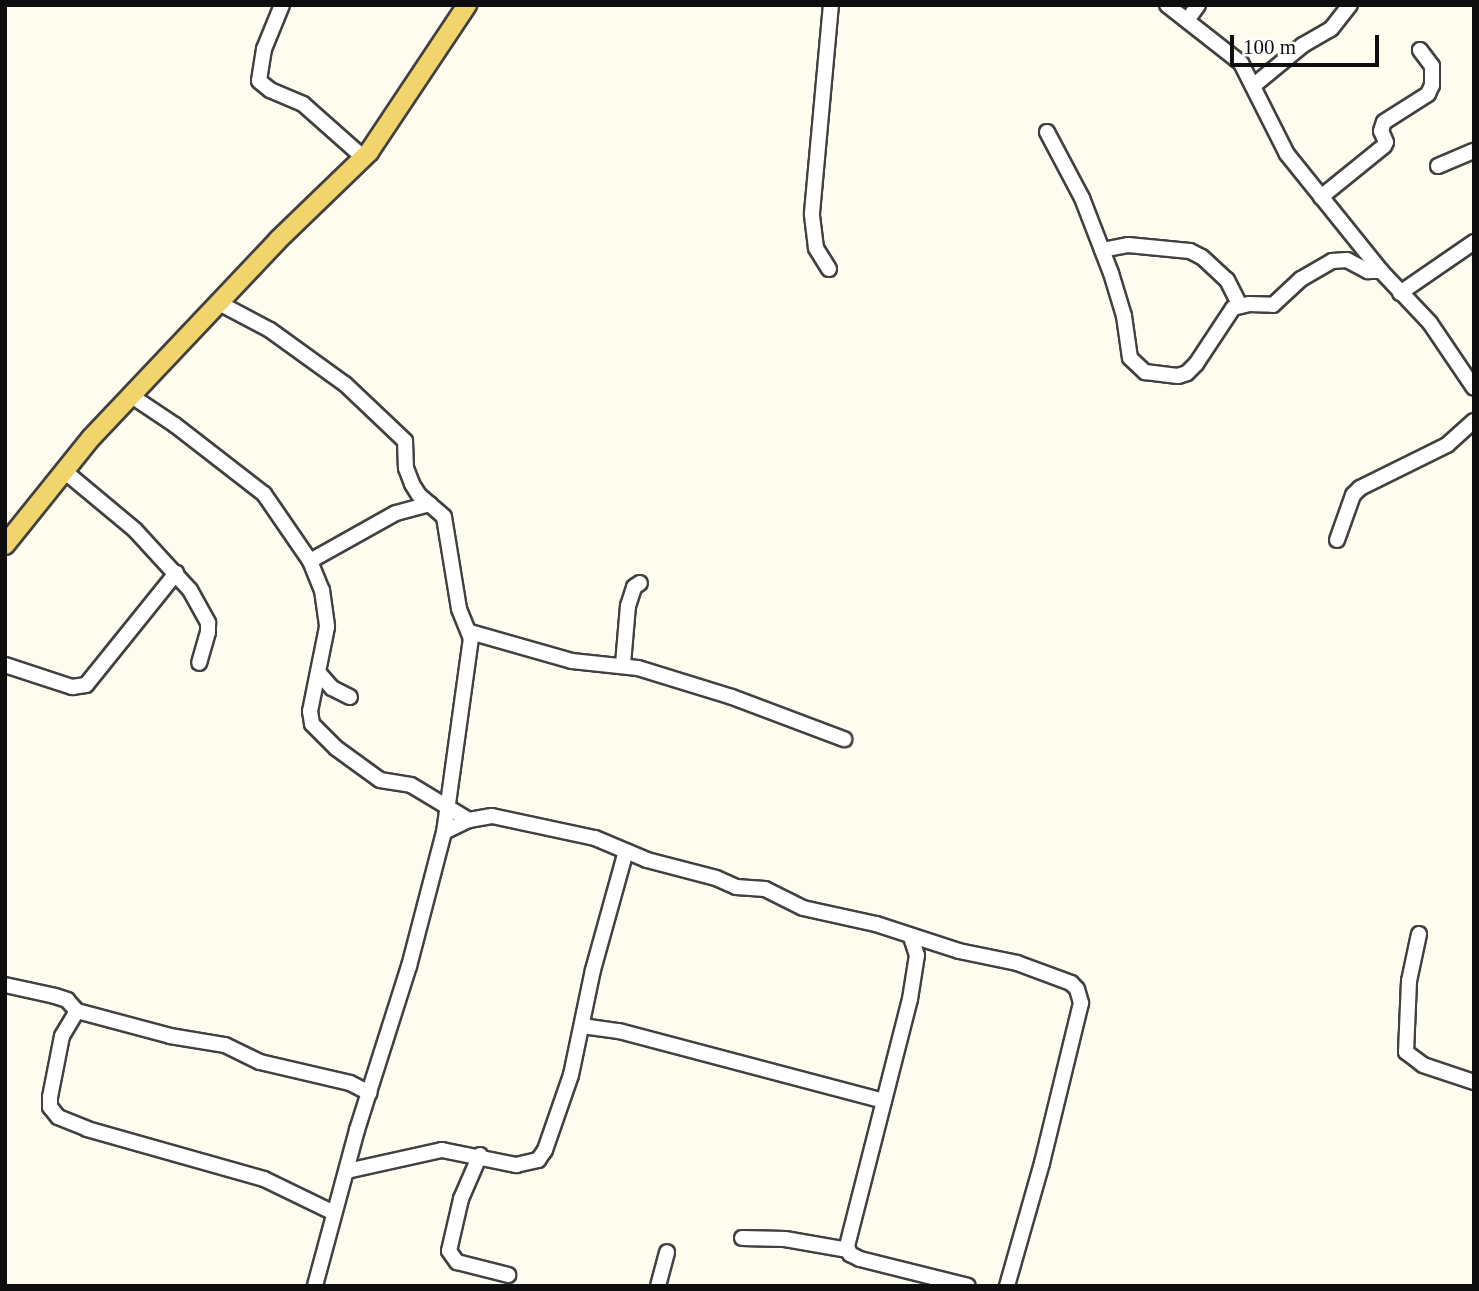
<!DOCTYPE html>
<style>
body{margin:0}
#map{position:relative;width:1479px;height:1291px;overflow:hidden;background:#fefcef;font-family:"Times New Roman",serif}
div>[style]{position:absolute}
.roads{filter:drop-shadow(2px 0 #414141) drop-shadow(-2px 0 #414141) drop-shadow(0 2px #414141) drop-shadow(0 -2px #414141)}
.minor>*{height:14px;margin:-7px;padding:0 7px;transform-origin:7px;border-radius:7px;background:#fff}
.major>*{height:18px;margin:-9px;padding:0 9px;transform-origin:9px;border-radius:9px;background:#f2d46c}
span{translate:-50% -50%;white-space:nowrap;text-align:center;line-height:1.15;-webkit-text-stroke:7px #fff;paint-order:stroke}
.frame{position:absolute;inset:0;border:7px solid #0e0e0e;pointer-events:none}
.scale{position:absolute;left:1230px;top:35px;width:149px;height:32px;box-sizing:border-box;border:4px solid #0e0e0e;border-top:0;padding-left:9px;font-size:21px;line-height:24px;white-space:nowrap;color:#0e0e0e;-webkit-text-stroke:5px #fff;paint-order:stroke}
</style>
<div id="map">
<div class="roads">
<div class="minor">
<i style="left:282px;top:5px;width:48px;rotate:112.2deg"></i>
<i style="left:264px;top:49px;width:32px;rotate:99deg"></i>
<i style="left:259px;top:81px;width:14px;rotate:39deg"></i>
<i style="left:270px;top:90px;width:36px;rotate:23deg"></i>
<i style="left:303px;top:104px;width:81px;rotate:41.5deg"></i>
<i style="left:1167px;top:5px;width:94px;rotate:38.1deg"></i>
<i style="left:1241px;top:63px;width:102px;rotate:63.2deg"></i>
<i style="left:1287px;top:154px;width:150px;rotate:51.2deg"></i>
<i style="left:1381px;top:271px;width:71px;rotate:46.7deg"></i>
<i style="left:1430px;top:323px;width:78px;rotate:55.9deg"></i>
<i style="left:1188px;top:19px;width:17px;rotate:-54deg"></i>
<i style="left:1253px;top:86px;width:65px;rotate:-39.4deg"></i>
<i style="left:1303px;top:45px;width:32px;rotate:-30deg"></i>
<i style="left:1331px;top:29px;width:31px;rotate:-52deg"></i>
<i style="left:1047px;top:132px;width:75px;rotate:62.1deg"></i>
<i style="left:1082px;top:198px;width:80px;rotate:68.9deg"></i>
<i style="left:1111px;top:273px;width:45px;rotate:73.2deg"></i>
<i style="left:1124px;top:316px;width:42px;rotate:81.9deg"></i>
<i style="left:1130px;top:358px;width:21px;rotate:43deg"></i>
<i style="left:1145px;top:372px;width:33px;rotate:7deg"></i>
<i style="left:1178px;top:376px;width:9px;rotate:-18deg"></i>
<i style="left:1187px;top:373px;width:13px;rotate:-45deg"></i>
<i style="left:1196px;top:364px;width:67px;rotate:-56.5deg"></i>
<i style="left:1233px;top:308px;width:16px;rotate:-14deg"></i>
<i style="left:1249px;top:304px;width:24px;rotate:2deg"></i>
<i style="left:1273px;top:305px;width:38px;rotate:-43deg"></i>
<i style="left:1301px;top:279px;width:36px;rotate:-30deg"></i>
<i style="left:1332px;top:261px;width:15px;rotate:-4deg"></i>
<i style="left:1347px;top:260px;width:24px;rotate:28deg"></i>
<i style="left:1368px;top:271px;width:13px"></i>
<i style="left:1438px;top:166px;width:39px;rotate:-23deg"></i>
<i style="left:1321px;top:197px;width:81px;rotate:-39deg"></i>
<i style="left:1384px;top:146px;width:4px;rotate:-63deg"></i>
<i style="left:1386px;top:142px;width:12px;rotate:-114deg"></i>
<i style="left:1381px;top:131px;width:9px;rotate:-72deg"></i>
<i style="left:1384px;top:122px;width:52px;rotate:-32.5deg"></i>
<i style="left:1428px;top:94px;width:10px;rotate:-66deg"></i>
<i style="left:1432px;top:85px;width:19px;rotate:-90deg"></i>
<i style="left:1432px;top:66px;width:20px;rotate:-127deg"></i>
<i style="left:1102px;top:250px;width:26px;rotate:-11deg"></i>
<i style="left:1128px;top:245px;width:62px;rotate:5.5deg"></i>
<i style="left:1190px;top:251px;width:13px;rotate:27deg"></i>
<i style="left:1202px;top:257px;width:34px;rotate:43deg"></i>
<i style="left:1227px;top:280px;width:28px;rotate:63deg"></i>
<i style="left:829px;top:269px;width:25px;rotate:-122deg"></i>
<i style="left:816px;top:248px;width:35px;rotate:-97deg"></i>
<i style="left:812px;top:213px;width:209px;rotate:-84.8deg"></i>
<i style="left:1400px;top:293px;width:90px;rotate:-34.6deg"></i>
<i style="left:219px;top:303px;width:58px;rotate:27.9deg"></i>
<i style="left:270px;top:330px;width:92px;rotate:35.8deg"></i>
<i style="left:345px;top:384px;width:83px;rotate:43.5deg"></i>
<i style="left:405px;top:441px;width:27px;rotate:88deg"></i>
<i style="left:406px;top:468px;width:17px;rotate:69deg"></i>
<i style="left:412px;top:484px;width:13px;rotate:58deg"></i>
<i style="left:419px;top:495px;width:33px;rotate:41deg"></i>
<i style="left:444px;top:517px;width:93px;rotate:80.7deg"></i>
<i style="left:459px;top:609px;width:31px;rotate:68deg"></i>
<i style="left:471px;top:638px;width:196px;rotate:97.9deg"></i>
<i style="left:444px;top:832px;width:138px;rotate:104.6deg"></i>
<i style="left:409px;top:966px;width:172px;rotate:107.6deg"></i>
<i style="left:357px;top:1130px;width:162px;rotate:105.1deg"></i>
<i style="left:130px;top:395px;width:54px;rotate:33.7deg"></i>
<i style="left:175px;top:425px;width:113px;rotate:37.8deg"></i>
<i style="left:264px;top:494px;width:81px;rotate:55.5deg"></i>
<i style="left:310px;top:561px;width:31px;rotate:68deg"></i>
<i style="left:322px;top:590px;width:37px;rotate:82deg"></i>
<i style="left:327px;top:627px;width:86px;rotate:101.4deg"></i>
<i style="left:310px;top:711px;width:13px;rotate:81deg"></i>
<i style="left:312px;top:724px;width:34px;rotate:45deg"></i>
<i style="left:336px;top:748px;width:54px;rotate:36deg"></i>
<i style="left:380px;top:780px;width:31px;rotate:9deg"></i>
<i style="left:411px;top:785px;width:68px;rotate:31.1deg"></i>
<i style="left:63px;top:470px;width:94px;rotate:39.8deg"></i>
<i style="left:135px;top:530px;width:81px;rotate:47.5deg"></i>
<i style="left:190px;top:590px;width:38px;rotate:61deg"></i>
<i style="left:208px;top:623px;width:9px;rotate:90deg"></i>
<i style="left:208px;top:632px;width:32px;rotate:106deg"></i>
<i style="left:1337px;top:540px;width:48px;rotate:-70.4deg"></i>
<i style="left:1353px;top:495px;width:10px;rotate:-45deg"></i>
<i style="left:1360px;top:488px;width:97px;rotate:-26.3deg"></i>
<i style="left:1447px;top:445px;width:36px;rotate:-42deg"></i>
<i style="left:310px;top:561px;width:98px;rotate:-29.2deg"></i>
<i style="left:396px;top:513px;width:35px;rotate:-15deg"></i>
<i style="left:470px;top:632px;width:106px;rotate:15.9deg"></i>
<i style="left:572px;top:661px;width:66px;rotate:6.1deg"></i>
<i style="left:638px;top:668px;width:98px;rotate:17.1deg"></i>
<i style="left:732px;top:697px;width:120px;rotate:20.6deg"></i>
<i style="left:623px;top:664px;width:58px;rotate:-85.1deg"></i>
<i style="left:628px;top:606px;width:20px;rotate:-72deg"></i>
<i style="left:634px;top:587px;width:7px;rotate:-34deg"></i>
<i style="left:5px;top:665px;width:71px;rotate:18.2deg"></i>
<i style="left:72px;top:687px;width:14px;rotate:-8deg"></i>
<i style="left:86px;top:685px;width:144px;rotate:-51.2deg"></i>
<i style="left:319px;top:673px;width:20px;rotate:49deg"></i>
<i style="left:332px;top:688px;width:20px;rotate:27deg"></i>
<i style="left:444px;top:832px;width:28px;rotate:-26deg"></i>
<i style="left:469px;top:820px;width:23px;rotate:-10deg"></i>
<i style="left:492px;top:816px;width:105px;rotate:12.1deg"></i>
<i style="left:595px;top:838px;width:56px;rotate:22.9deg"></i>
<i style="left:647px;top:860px;width:71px;rotate:14.6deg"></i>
<i style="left:716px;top:878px;width:22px;rotate:24deg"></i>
<i style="left:736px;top:887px;width:29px;rotate:4deg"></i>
<i style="left:765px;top:889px;width:42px;rotate:26.6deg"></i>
<i style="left:803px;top:908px;width:75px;rotate:12.4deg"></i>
<i style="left:876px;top:924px;width:87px;rotate:18deg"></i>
<i style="left:959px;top:951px;width:59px;rotate:11.7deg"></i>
<i style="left:1017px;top:963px;width:58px;rotate:20.3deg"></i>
<i style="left:1071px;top:983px;width:8px;rotate:45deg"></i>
<i style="left:1077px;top:989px;width:15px;rotate:74deg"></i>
<i style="left:1081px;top:1003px;width:165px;rotate:103.7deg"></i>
<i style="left:1042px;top:1163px;width:128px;rotate:105.9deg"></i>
<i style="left:1419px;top:934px;width:48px;rotate:102deg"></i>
<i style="left:1409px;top:981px;width:71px;rotate:92.4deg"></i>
<i style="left:1406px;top:1052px;width:21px;rotate:37deg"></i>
<i style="left:1423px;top:1065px;width:54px;rotate:18.4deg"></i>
<i style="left:911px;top:937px;width:19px;rotate:72deg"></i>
<i style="left:917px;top:955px;width:45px;rotate:99deg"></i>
<i style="left:910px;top:999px;width:255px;rotate:104.3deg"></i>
<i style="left:847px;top:1246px;width:9px;rotate:69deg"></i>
<i style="left:850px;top:1254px;width:11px;rotate:27deg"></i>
<i style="left:860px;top:1259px;width:111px;rotate:14deg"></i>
<i style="left:5px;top:985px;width:51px;rotate:12.4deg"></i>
<i style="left:55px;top:996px;width:13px;rotate:18deg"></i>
<i style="left:67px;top:1000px;width:15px;rotate:48deg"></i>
<i style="left:77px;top:1011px;width:29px;rotate:121deg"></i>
<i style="left:62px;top:1036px;width:62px;rotate:101.1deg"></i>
<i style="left:50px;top:1097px;width:10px;rotate:90deg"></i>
<i style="left:50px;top:1107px;width:13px;rotate:51deg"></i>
<i style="left:58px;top:1117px;width:31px;rotate:22deg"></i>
<i style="left:87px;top:1129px;width:184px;rotate:15.8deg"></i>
<i style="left:264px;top:1179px;width:78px;rotate:25.9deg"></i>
<i style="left:77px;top:1011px;width:96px;rotate:15deg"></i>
<i style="left:170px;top:1036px;width:56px;rotate:9.3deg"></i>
<i style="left:225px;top:1045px;width:39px;rotate:26deg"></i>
<i style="left:260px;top:1062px;width:92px;rotate:13.1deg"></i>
<i style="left:350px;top:1083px;width:22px;rotate:27deg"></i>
<i style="left:582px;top:1026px;width:37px;rotate:8deg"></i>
<i style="left:619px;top:1031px;width:274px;rotate:14.8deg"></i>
<i style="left:480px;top:1155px;width:48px;rotate:113.4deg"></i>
<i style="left:461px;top:1199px;width:53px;rotate:103deg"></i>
<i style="left:449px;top:1251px;width:14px;rotate:54deg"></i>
<i style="left:457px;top:1262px;width:53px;rotate:14.3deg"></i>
<i style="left:347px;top:1171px;width:97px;rotate:-12.5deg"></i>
<i style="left:442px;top:1150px;width:76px;rotate:11.5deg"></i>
<i style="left:516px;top:1165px;width:23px;rotate:-13deg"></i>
<i style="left:538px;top:1160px;width:12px;rotate:-55deg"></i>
<i style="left:545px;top:1150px;width:79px;rotate:-70.9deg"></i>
<i style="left:571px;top:1075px;width:107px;rotate:-78.2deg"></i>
<i style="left:593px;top:970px;width:123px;rotate:-74.5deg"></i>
<i style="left:742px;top:1238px;width:43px;rotate:1.3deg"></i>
<i style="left:785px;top:1239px;width:64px;rotate:9.9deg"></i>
<i style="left:658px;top:1286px;width:35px;rotate:-75deg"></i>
</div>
<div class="major">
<i style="left:5px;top:545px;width:137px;rotate:-51.2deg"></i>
<i style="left:91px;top:438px;width:272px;rotate:-46.6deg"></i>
<i style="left:278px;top:240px;width:127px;rotate:-44deg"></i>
<i style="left:369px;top:152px;width:177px;rotate:-56.3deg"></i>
</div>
</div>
<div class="frame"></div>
<div class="scale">100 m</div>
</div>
